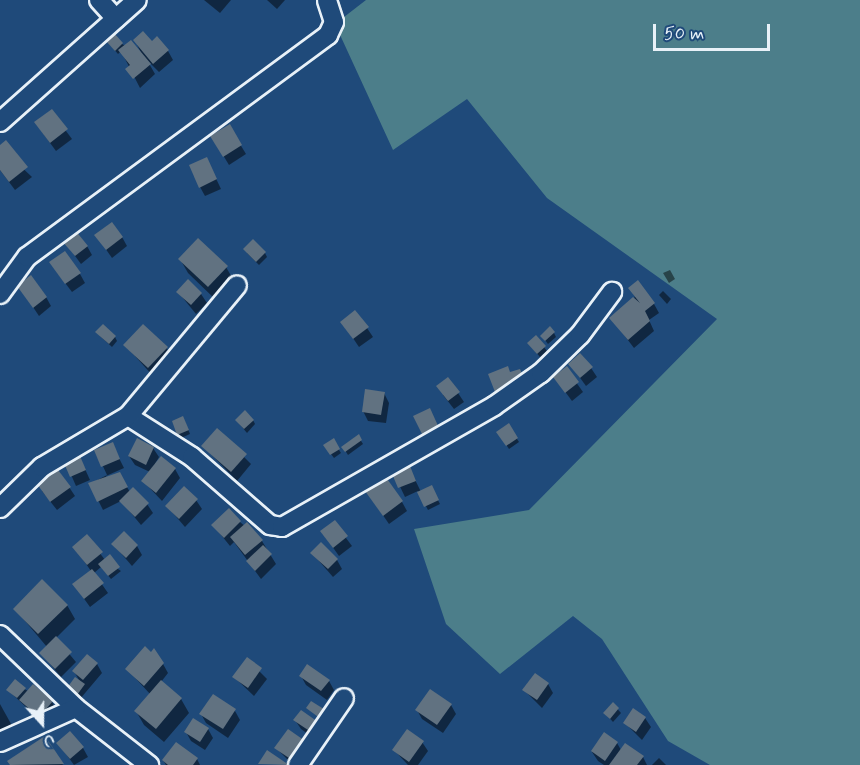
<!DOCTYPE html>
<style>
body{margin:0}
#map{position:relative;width:860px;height:765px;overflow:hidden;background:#1f4a7a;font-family:Mynerve,sans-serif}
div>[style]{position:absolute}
.green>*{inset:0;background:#4c7e8a}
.shadow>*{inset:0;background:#0007}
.building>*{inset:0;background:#617281}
.roads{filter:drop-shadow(2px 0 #e8f1f8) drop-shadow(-2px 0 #e8f1f8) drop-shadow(0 2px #e8f1f8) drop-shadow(0 -2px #e8f1f8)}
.street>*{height:18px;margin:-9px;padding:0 9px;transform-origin:9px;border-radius:9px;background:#1f4a7a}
span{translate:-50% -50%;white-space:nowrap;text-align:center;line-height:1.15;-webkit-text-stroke:4.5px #1f4a7a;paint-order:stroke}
.north{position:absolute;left:12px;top:693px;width:60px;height:60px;-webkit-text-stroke:4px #1f4a7a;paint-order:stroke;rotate:159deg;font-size:16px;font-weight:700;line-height:24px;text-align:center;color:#e8f1f8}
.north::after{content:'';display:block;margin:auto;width:21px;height:27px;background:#e8f1f8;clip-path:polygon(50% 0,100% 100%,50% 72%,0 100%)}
.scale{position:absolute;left:653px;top:24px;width:117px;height:27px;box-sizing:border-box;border:3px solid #e8f1f8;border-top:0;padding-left:8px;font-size:18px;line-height:21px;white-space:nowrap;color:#e8f1f8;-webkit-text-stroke:4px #1f4a7a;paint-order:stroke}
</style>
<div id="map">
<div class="green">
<i style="clip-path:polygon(366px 0,860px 0,860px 765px,710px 765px,668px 741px,602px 639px,573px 616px,500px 674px,446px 624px,414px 529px,529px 510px,717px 319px,547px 198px,467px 99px,393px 150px,335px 24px)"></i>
</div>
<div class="shadow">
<i style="clip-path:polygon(204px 0,231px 0,220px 13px)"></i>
<i style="clip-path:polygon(267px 0,285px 0,277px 9px)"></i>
<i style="clip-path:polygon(135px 40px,168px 51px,173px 60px,159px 72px,147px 60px,155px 74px,140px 88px,121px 51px,118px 54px,107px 41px,122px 44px,142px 55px)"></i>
<i style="clip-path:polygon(51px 111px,72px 139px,56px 151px,42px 132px)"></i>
<i style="clip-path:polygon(229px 126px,246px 154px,229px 165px,212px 137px)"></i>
<i style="clip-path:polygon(0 147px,32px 177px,15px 190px,0 170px)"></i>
<i style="clip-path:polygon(211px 168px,221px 189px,205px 196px,200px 187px)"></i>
<i style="clip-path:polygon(96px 235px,122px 237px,127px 246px,112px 258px)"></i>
<i style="clip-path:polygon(64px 241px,87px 246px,92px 255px,81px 264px)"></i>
<i style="clip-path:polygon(247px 253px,265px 253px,267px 257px,259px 265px)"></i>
<i style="clip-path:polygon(180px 259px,226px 267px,234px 281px,216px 300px,188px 273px)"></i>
<i style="clip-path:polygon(670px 270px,675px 279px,669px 283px,663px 273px)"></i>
<i style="clip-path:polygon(56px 271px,80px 274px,85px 283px,72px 292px)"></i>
<i style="clip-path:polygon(19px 286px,46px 297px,51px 306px,39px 316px)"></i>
<i style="clip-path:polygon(630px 288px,654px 304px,659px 313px,649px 320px,654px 331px,634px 348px,611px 318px,635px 297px)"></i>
<i style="clip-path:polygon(663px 291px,671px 299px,667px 304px,659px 295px)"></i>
<i style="clip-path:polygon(178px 292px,201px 294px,207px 303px,196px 314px)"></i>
<i style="clip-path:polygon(342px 322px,367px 328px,373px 337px,359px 347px)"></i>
<i style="clip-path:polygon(554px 333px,556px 337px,548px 344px,542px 336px)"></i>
<i style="clip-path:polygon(100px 336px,115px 337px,117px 341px,112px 347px)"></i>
<i style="clip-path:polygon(536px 337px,547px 351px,540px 357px,529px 344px)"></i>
<i style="clip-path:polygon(125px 345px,166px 347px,172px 357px,153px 376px)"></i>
<i style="clip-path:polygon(570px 364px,591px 368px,597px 377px,586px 386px)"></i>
<i style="clip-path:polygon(566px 368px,583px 392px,572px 401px,555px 378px)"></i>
<i style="clip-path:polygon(384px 393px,389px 403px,386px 423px,368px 421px,363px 411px)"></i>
<i style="clip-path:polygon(458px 393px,464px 402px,454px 409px,443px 395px)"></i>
<i style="clip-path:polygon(253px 420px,255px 424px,247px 433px,237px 421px)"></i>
<i style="clip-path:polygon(185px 422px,190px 434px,181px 438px,179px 434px)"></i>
<i style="clip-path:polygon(508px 425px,519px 442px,509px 449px,498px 432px)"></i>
<i style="clip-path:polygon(217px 430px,251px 464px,237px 481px,203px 446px)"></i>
<i style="clip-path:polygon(358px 436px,363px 444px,348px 455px,343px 447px)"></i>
<i style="clip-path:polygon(333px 440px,341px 453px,334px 458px,325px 446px)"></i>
<i style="clip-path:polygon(112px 444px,124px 468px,106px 476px,108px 480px,119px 474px,130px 492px,147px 504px,153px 513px,141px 525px,121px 501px,103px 510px,90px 484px,107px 475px,96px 451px)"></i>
<i style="clip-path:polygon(153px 448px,159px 457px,155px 464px,175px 469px,180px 478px,162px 501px,143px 481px,150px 472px,135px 465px,129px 456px)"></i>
<i style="clip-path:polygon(80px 458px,90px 480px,76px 486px,66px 463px)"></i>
<i style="clip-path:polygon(407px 463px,421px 492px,431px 487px,440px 504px,428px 510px,418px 491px,405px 497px,392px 470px)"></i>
<i style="clip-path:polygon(69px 487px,75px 496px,57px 510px,42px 491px)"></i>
<i style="clip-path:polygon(367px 492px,402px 502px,407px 511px,389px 524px)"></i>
<i style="clip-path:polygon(196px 500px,202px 509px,185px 527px,167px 506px)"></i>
<i style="clip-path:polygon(240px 522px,262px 541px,276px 564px,261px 579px,234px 542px,230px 546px,213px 525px)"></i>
<i style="clip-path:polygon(334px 522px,352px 546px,339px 556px,322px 532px)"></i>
<i style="clip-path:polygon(87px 536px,105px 560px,121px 571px,111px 579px,101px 567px,94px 573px,108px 593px,90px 607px,80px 593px,91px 571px,74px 547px)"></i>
<i style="clip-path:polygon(113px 544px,137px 546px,142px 555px,132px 566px)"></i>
<i style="clip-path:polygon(312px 553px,337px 560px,342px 569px,333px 577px)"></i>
<i style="clip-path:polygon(67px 605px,75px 619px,56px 638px,76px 662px,61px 677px,41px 653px,47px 647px,15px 609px)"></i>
<i style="clip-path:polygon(247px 659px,267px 679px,254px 696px,234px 677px)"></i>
<i style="clip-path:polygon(97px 664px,102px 673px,80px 699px,69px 688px,80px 682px,74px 671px)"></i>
<i style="clip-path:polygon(163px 664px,168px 673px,161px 682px,181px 699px,189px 713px,164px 742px,144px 725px,136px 711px,150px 694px,127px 669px)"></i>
<i style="clip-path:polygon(301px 676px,329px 681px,334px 690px,327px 700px,306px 685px)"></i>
<i style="clip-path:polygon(548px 684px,553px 693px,542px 708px,524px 690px)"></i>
<i style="clip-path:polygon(24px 689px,52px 702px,57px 711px,45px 725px,8px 690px)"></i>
<i style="clip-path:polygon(0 704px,15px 731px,0 739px)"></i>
<i style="clip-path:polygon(613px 704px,621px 713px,613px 722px,605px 713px)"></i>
<i style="clip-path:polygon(451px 705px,456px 714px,443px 733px,422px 719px,417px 710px)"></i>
<i style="clip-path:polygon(235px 711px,240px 720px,228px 738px,206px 723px,201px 714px)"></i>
<i style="clip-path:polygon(645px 718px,651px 727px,642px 740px,625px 723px)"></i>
<i style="clip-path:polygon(295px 720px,320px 725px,319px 742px,301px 729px)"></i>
<i style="clip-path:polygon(208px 729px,213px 738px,205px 750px,191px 741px,186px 732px)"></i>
<i style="clip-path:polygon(288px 731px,293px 765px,276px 748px)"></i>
<i style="clip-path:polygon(45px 738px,63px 765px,11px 765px,9px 762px)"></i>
<i style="clip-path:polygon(422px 742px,428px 751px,418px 765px,408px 765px,394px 750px)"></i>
<i style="clip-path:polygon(58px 743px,83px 748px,88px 757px,74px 765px)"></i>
<i style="clip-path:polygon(617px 743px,621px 750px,643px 757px,647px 765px,604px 765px,598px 761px,592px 752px)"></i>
<i style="clip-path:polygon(659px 758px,666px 765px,652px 765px)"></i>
<i style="clip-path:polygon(197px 759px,200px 765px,166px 765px,163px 760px)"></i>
</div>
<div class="building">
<i style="clip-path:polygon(143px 31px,152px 41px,157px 36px,169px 50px,153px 64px,133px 40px)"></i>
<i style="clip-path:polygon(114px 33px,123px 43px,115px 51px,106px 41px)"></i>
<i style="clip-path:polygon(131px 40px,151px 64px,133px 79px,125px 69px,130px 65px,118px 50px)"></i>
<i style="clip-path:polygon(52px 109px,68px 129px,50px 143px,34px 122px)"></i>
<i style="clip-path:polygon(230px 124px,242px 145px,223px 157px,210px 136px)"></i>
<i style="clip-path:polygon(6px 140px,28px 167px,9px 182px,0 170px,0 145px)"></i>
<i style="clip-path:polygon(207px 157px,217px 179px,199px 188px,189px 165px)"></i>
<i style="clip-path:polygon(112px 222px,123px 237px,106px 250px,94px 235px)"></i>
<i style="clip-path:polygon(75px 230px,88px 246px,75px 256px,62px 241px)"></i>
<i style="clip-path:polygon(198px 238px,228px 266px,208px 287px,178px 259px)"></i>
<i style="clip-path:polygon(253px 239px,266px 252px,256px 262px,243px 249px)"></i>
<i style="clip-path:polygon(65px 251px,81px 273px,65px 284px,49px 262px)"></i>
<i style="clip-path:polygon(31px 275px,47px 297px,33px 308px,17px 286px)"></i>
<i style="clip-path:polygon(188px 279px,202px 293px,191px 305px,176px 292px)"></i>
<i style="clip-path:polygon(638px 280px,655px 303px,645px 311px,650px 321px,628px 340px,609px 318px,633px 297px,640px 303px,628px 288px)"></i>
<i style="clip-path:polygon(355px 310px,369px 327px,353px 339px,340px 322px)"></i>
<i style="clip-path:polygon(103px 324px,116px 336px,109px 344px,95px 332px)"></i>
<i style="clip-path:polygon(143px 324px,168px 347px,148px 368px,123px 345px)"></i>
<i style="clip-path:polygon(550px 326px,555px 332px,545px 341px,540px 336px)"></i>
<i style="clip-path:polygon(536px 335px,546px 346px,537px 354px,527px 343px)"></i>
<i style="clip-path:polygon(580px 353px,593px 367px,580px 378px,568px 364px)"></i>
<i style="clip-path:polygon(508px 366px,510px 372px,520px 369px,524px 378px,495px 392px,488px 374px)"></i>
<i style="clip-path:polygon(567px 366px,579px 382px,565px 393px,553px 377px)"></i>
<i style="clip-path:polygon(448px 377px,460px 392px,448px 401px,436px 386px)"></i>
<i style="clip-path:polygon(365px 389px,385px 392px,381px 415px,362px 412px)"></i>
<i style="clip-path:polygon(430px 408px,439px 428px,423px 436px,413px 416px)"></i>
<i style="clip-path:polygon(245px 410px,254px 420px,244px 429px,235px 420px)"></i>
<i style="clip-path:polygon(183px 416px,189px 430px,177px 435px,172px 421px)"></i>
<i style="clip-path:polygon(509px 423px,518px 438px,506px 446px,496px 432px)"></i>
<i style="clip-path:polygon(217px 428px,247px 454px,231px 472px,201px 446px)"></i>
<i style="clip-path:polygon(359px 434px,362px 440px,345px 452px,341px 447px)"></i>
<i style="clip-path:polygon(137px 438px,154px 447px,146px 465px,128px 456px)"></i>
<i style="clip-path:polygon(334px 438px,340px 449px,330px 455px,323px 445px)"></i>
<i style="clip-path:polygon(113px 442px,120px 459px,101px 467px,94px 450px)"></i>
<i style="clip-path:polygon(80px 456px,86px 470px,70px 477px,64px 463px)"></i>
<i style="clip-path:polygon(161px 456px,176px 468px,156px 493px,141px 481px)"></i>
<i style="clip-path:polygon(408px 461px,416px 481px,398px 488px,390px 469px)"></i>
<i style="clip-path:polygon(55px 466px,71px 487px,50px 502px,35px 481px)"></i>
<i style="clip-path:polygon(120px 472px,128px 487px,97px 502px,88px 483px)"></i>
<i style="clip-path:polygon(385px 476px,403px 501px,383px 516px,365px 491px)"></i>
<i style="clip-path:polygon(432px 485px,439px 500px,424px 507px,417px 492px)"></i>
<i style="clip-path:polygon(184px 486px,198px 499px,179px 519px,165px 506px)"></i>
<i style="clip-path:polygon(133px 487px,149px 503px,135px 517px,119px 501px)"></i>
<i style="clip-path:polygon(229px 508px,241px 521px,224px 538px,211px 525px)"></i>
<i style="clip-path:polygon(335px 520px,348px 536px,333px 548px,320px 531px)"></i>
<i style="clip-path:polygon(247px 522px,263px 540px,245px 555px,230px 537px)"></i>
<i style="clip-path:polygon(124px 531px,138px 545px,126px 558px,111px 544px)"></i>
<i style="clip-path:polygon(87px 534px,103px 552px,87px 565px,72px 547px)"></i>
<i style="clip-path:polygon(321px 542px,338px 559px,328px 569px,310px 553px)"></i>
<i style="clip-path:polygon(263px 545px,272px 554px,255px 571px,246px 561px)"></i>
<i style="clip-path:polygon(110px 554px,120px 567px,108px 576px,98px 564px)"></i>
<i style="clip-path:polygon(92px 569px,104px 583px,84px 599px,72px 584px)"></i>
<i style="clip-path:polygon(42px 579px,68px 605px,38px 634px,13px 609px)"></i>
<i style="clip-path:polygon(56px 636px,72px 652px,55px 669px,39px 653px)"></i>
<i style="clip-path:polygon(145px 646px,151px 652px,154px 648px,164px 663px,144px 686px,125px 669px)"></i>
<i style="clip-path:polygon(87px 654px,98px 663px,83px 680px,72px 671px)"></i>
<i style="clip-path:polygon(247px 657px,262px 668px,248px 688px,232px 677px)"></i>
<i style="clip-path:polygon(307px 664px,330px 680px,321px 691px,299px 676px)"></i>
<i style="clip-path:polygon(535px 673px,549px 683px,537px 700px,522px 690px)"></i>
<i style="clip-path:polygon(75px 677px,85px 684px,77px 695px,67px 688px)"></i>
<i style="clip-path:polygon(15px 679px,26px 688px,17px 698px,6px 690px)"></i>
<i style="clip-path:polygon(161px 680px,182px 698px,156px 729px,134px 711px)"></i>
<i style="clip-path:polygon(33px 684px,53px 701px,39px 717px,19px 700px)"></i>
<i style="clip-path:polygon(430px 689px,452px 704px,437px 725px,415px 710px)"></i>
<i style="clip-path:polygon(213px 694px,236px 709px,223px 729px,199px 714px)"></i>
<i style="clip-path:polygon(311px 701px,327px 711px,321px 719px,306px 708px)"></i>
<i style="clip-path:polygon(613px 702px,619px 708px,610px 719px,603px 713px)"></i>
<i style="clip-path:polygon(633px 708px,646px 717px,636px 732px,623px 723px)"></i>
<i style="clip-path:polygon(301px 710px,321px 724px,314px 734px,293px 720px)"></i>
<i style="clip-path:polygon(193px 718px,209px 728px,200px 742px,184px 732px)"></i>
<i style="clip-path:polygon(288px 729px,308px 743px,295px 762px,274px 748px)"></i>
<i style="clip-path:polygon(407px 729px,424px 741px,409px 762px,392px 750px)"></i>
<i style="clip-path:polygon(70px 731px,84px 747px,70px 759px,56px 743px)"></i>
<i style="clip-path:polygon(604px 732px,618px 742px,605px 761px,591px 751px)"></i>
<i style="clip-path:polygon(45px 736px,64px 764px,10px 765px,7px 761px)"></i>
<i style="clip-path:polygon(176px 742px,198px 758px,193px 765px,168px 765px,162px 760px)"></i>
<i style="clip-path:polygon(625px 743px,644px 756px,637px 765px,609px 765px)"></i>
<i style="clip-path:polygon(267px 750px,289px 765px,258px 764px)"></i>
</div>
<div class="roads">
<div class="street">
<i style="left:99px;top:0;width:25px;rotate:48deg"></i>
<i style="left:0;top:122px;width:183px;rotate:-41.7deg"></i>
<i style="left:0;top:294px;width:46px;rotate:-53.9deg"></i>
<i style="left:27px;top:257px;width:374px;rotate:-36.4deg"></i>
<i style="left:328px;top:35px;width:14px;rotate:-65deg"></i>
<i style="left:334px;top:22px;width:23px;rotate:-108deg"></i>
<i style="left:128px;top:416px;width:76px;rotate:32.6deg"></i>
<i style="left:192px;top:457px;width:103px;rotate:41.1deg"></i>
<i style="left:270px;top:525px;width:12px;rotate:9deg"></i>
<i style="left:282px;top:527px;width:244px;rotate:-29.7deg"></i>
<i style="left:494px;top:406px;width:57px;rotate:-35.1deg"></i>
<i style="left:541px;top:373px;width:54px;rotate:-44.3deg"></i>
<i style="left:580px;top:335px;width:54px;rotate:-53.3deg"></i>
<i style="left:0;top:508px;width:59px;rotate:-44.3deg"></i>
<i style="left:42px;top:467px;width:100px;rotate:-30.7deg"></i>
<i style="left:128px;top:416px;width:170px;rotate:-50.2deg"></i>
<i style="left:0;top:635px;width:105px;rotate:43.8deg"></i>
<i style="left:76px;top:708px;width:93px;rotate:38deg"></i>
<i style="left:0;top:742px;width:83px;rotate:-24.1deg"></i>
<i style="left:298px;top:765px;width:81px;rotate:-55.5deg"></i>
</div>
</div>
<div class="north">U</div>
<div class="scale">50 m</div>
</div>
